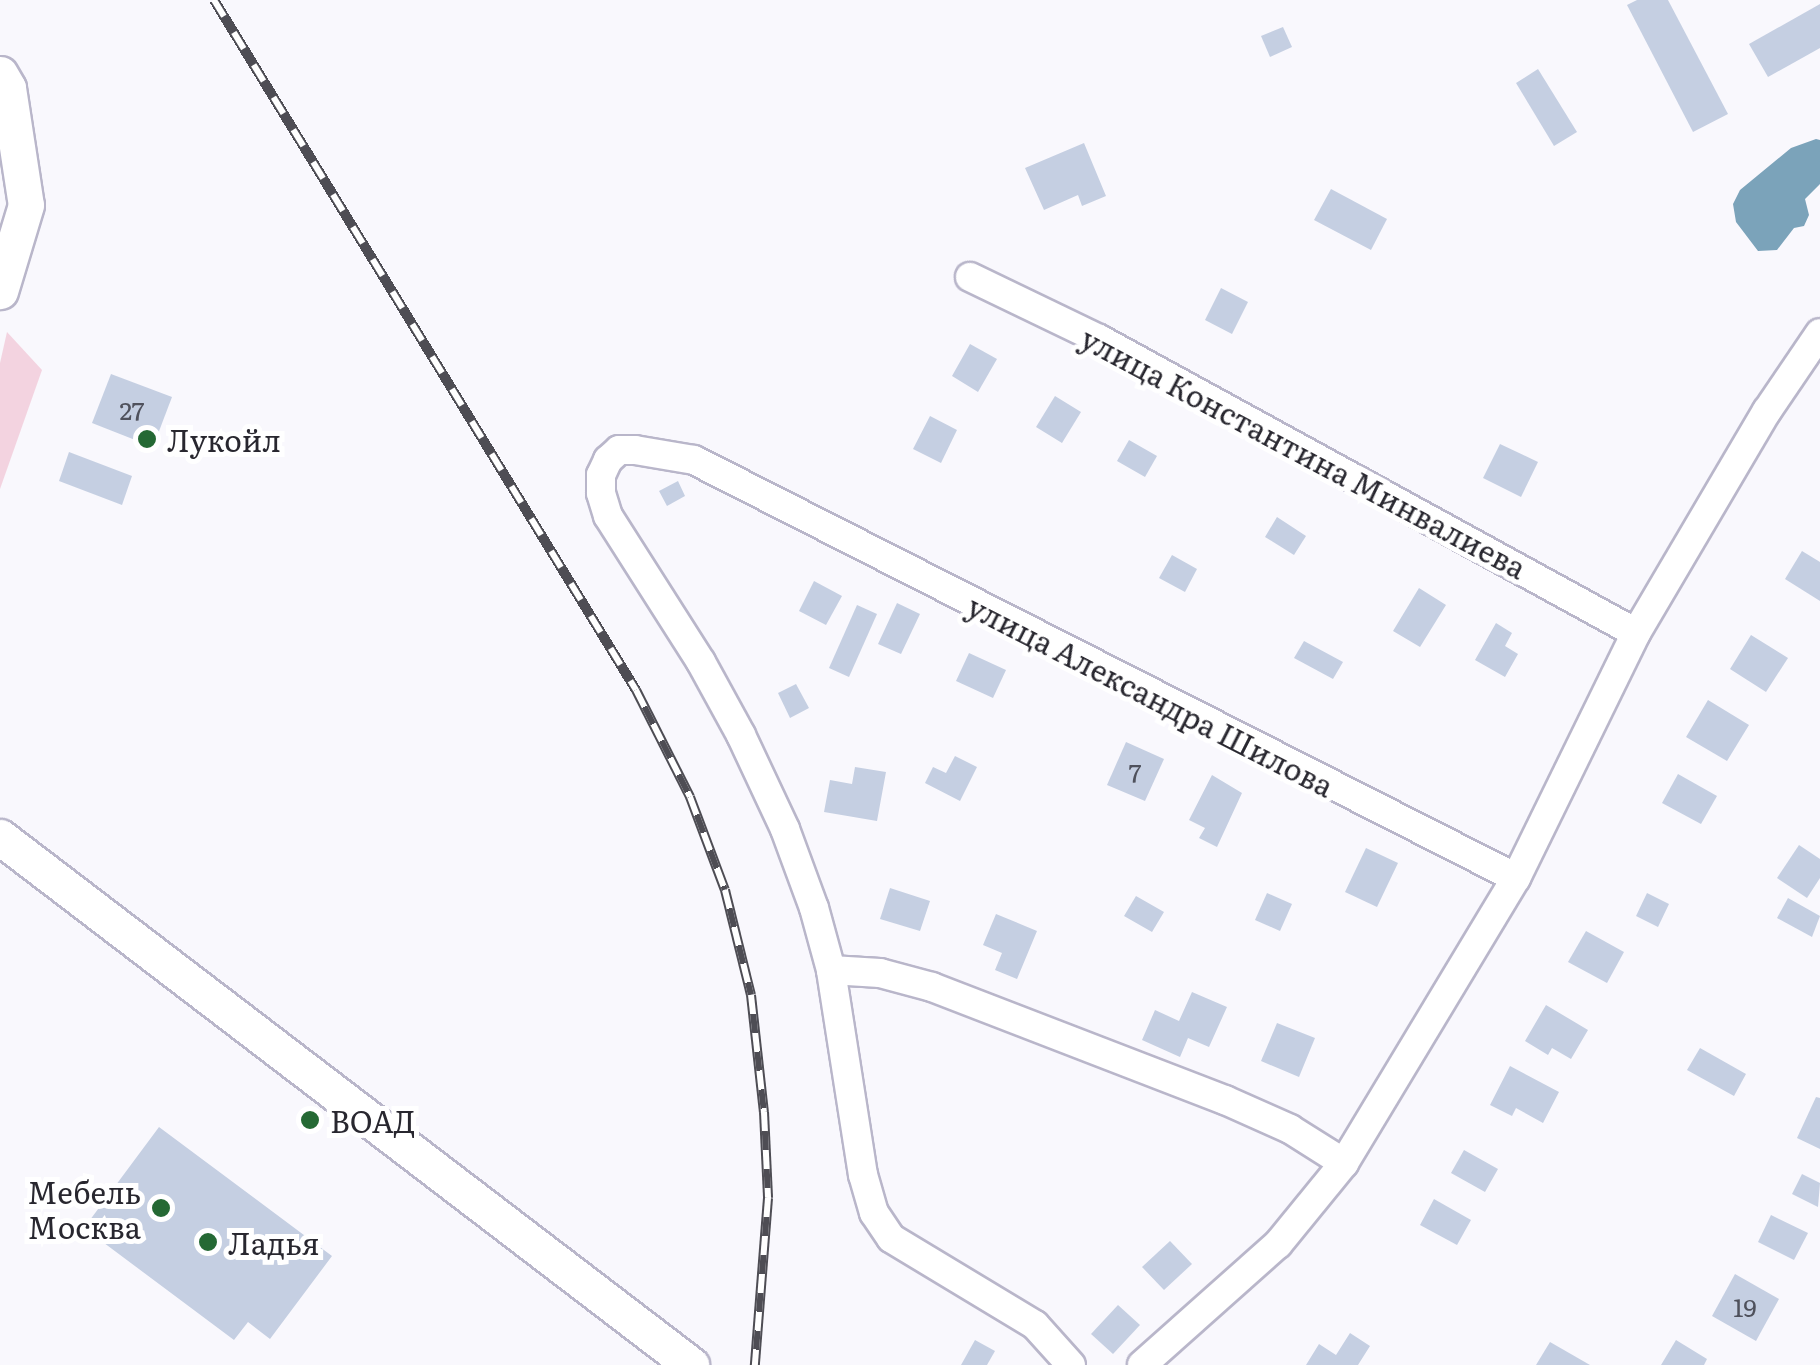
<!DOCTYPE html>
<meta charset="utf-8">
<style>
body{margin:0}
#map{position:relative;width:1820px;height:1365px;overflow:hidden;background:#f9f8fd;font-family:Literata,serif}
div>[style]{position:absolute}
.green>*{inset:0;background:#f3d3e0}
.water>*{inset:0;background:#7ba3ba}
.building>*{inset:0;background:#c5cfe2}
.roads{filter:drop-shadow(2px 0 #b9b6ca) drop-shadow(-2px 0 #b9b6ca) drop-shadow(0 2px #b9b6ca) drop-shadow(0 -2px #b9b6ca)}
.minor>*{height:28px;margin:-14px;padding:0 14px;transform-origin:14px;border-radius:14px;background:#fff}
.major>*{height:35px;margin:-17.5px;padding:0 17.5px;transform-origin:17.5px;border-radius:17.5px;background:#fff}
.rail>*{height:10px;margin-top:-5px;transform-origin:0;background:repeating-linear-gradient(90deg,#fff 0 19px,#4e4d54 0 38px);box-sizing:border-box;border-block:2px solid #4e4d54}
.dots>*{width:28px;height:28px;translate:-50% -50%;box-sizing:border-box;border:5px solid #fff;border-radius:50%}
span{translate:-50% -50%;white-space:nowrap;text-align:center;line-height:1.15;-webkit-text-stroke:10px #fff;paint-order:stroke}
.number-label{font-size:25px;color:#4f515c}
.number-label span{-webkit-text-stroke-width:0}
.poi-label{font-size:30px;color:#28272f}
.left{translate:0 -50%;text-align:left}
.right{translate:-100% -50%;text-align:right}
.street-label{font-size:30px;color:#28272f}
</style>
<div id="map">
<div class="green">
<i style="clip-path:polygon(7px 332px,42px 370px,0 489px,0 363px)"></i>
</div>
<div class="water">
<i style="clip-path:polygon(1816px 139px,1820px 140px,1820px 184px,1805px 199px,1809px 215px,1804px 226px,1794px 228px,1777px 250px,1758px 251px,1736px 222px,1733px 204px,1740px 190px,1791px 148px)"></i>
</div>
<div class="building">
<i style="clip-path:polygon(1637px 0,1668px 0,1728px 114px,1693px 132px,1627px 5px)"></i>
<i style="clip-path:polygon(1820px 4px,1820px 48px,1768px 77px,1749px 44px)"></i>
<i style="clip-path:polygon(1283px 27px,1292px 47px,1270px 57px,1261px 36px)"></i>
<i style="clip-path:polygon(1538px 69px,1577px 132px,1554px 146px,1516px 83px)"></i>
<i style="clip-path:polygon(1084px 143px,1106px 196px,1082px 206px,1078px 195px,1044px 210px,1025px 168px)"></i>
<i style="clip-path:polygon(1331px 189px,1387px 219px,1371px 250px,1314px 220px)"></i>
<i style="clip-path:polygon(1221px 288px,1248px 302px,1232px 334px,1205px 320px)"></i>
<i style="clip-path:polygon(970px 344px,997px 359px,978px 392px,952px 376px)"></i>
<i style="clip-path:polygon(111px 374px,172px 397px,153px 447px,92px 423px)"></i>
<i style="clip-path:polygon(1055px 396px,1081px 412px,1062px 443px,1036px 427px)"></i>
<i style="clip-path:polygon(930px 416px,957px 430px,941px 463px,913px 449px)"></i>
<i style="clip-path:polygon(1129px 440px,1157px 456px,1145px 477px,1117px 461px)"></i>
<i style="clip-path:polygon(1500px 444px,1538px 462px,1521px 497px,1483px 478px)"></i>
<i style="clip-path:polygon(69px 452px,132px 476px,122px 505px,59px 481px)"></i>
<i style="clip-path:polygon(678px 481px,685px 496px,667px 506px,659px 491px)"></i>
<i style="clip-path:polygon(1277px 517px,1306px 536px,1294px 555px,1265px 537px)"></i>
<i style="clip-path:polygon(1802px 551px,1820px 562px,1820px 601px,1785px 579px)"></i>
<i style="clip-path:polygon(1172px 555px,1197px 569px,1185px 592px,1159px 578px)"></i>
<i style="clip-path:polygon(814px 581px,842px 596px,826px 625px,799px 611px)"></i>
<i style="clip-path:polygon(1419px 588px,1446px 605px,1420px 647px,1393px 631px)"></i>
<i style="clip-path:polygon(897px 603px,920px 614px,901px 654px,878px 644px)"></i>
<i style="clip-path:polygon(857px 605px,877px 614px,849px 677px,829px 668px)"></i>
<i style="clip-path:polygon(1496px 623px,1512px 633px,1505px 646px,1518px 654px,1505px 677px,1475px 660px)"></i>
<i style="clip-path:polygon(1751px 635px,1788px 658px,1766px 692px,1730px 669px)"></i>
<i style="clip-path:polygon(1304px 641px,1343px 662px,1333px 679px,1294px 658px)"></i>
<i style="clip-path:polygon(969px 653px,1006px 670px,993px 698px,956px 681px)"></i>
<i style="clip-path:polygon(796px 684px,809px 708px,790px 718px,778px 693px)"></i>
<i style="clip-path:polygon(1708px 700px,1749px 725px,1727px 761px,1686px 737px)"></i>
<i style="clip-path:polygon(1126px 742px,1164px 759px,1145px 801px,1107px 785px)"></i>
<i style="clip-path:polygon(955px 756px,977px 767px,960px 801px,925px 783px,933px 767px,946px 773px)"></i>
<i style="clip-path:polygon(855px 767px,886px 772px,877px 821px,824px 812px,830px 780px,852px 784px)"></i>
<i style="clip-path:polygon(1678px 774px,1717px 796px,1701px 824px,1662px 803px)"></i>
<i style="clip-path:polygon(1212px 775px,1242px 793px,1217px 847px,1199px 838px,1205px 828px,1189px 820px)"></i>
<i style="clip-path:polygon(1799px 845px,1820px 859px,1820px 878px,1807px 898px,1777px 878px)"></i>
<i style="clip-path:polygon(1366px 848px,1398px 863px,1377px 907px,1345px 892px)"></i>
<i style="clip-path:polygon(890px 888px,930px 901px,920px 931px,880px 919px)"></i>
<i style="clip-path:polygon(1267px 893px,1292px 904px,1280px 931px,1255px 920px)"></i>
<i style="clip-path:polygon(1647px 893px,1669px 904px,1658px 927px,1636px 916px)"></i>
<i style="clip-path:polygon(1136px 896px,1164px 912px,1152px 932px,1124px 916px)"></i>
<i style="clip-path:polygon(1788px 898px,1820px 916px,1812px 937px,1777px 918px)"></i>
<i style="clip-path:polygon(996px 914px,1037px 931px,1017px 979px,995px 970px,1002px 953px,983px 945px)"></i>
<i style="clip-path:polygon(1586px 931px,1624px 952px,1607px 983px,1568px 962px)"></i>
<i style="clip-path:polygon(1192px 992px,1227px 1007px,1209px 1047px,1188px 1038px,1180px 1057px,1142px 1040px,1155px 1010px,1179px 1021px)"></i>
<i style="clip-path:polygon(1546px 1005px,1588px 1030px,1571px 1059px,1552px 1048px,1548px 1055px,1525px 1041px)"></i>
<i style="clip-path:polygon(1277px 1023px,1315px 1038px,1299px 1077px,1261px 1061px)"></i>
<i style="clip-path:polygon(1700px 1048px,1746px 1074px,1734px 1096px,1687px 1070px)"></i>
<i style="clip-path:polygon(1510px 1066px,1559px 1092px,1543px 1123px,1516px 1108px,1512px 1116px,1490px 1105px)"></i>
<i style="clip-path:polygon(1816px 1097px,1820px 1098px,1820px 1149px,1797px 1138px)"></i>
<i style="clip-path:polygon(159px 1127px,332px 1256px,270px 1339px,248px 1322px,234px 1340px,84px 1228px)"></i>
<i style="clip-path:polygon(1464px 1150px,1498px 1169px,1485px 1192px,1451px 1173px)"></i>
<i style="clip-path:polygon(1802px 1174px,1820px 1183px,1818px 1207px,1792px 1194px)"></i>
<i style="clip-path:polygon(1434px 1199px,1471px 1220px,1457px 1245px,1420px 1225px)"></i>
<i style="clip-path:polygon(1771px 1215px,1808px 1233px,1794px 1260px,1758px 1242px)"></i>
<i style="clip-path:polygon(1170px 1241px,1192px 1264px,1164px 1290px,1142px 1267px)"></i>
<i style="clip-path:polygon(1735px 1274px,1779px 1299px,1756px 1341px,1712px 1316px)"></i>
<i style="clip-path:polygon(1118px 1305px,1140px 1325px,1113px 1354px,1091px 1334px)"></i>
<i style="clip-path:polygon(1350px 1333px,1370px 1346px,1358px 1365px,1306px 1365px,1319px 1344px,1336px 1355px)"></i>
<i style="clip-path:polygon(975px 1340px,995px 1351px,987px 1365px,961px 1365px)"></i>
<i style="clip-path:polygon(1676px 1340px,1707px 1359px,1704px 1365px,1661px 1365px)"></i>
<i style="clip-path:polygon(1550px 1342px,1590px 1365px,1536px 1365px)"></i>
</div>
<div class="roads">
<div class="minor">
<i style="left:970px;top:277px;width:143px;rotate:25.7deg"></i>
<i style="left:1099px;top:339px;width:612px;rotate:28.7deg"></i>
<i style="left:831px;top:970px;width:49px;rotate:3.5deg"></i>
<i style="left:880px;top:973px;width:54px;rotate:15.1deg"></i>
<i style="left:932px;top:987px;width:314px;rotate:21.1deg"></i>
<i style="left:1225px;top:1100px;width:71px;rotate:24deg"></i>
<i style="left:1290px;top:1129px;width:64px;rotate:32.2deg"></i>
<i style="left:1071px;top:1365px;width:54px;rotate:-132deg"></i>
<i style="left:1035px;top:1325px;width:168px;rotate:-148.9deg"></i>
<i style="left:891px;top:1238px;width:30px;rotate:-124deg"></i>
<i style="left:874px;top:1213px;width:40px;rotate:-106deg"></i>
<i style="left:863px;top:1175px;width:207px;rotate:-98.9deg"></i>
<i style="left:831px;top:970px;width:64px;rotate:-105.3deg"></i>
<i style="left:814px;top:908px;width:84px;rotate:-110.2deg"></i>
<i style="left:785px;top:829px;width:104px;rotate:-115.1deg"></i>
<i style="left:741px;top:735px;width:83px;rotate:-118.7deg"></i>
<i style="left:701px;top:662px;width:173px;rotate:-122.5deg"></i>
<i style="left:608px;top:516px;width:24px;rotate:-107deg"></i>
<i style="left:601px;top:493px;width:18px;rotate:-90deg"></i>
<i style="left:601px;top:475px;width:17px;rotate:-65deg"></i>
<i style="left:608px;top:460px;width:15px;rotate:-42deg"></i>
<i style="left:619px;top:450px;width:16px"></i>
<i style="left:635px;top:450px;width:60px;rotate:9.6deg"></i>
<i style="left:694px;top:460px;width:922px;rotate:26.95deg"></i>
<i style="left:1142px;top:1365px;width:182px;rotate:-41.7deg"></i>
<i style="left:1278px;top:1244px;width:104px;rotate:-50.8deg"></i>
<i style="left:1344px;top:1163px;width:333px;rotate:-58.9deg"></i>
<i style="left:1516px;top:878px;width:273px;rotate:-63.9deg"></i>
<i style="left:1636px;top:633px;width:258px;rotate:-59.5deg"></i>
<i style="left:1767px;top:411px;width:94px;rotate:-55.8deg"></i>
</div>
<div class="major">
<i style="left:0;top:74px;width:16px;rotate:60deg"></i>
<i style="left:8px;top:88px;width:118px;rotate:81.3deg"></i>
<i style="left:26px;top:205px;width:90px;rotate:106.8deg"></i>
<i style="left:0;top:837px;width:870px;rotate:37.38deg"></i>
</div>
</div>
<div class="rail">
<i style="left:214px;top:0;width:809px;rotate:58.55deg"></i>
<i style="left:636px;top:690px;width:120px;rotate:63.2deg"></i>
<i style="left:690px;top:797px;width:99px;rotate:69.4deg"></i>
<i style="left:725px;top:890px;width:108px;rotate:76.1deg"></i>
<i style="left:751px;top:995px;width:118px;rotate:83.7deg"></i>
<i style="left:764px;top:1112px;width:86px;rotate:87.3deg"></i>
<i style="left:768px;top:1198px;width:168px;rotate:94.5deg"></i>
</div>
<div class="dots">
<i style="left:147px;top:439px;background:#256934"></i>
<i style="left:310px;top:1120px;background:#256934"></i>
<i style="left:161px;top:1208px;background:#256934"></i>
<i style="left:208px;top:1242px;background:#256934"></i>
</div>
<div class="number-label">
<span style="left:132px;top:410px">27</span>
<span style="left:1135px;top:772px">7</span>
<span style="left:1745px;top:1307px">19</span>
</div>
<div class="poi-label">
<span class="left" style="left:167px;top:439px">Лукойл</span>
<span class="left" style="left:330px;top:1120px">ВОАД</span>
<span class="right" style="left:141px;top:1208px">Мебель<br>Москва</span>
<span class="left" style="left:228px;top:1242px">Ладья</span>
</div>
<div class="street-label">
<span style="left:1304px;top:452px;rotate:28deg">улица Константина Минвалиева</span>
<span style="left:1151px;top:695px;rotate:27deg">улица Александра Шилова</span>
</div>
</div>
